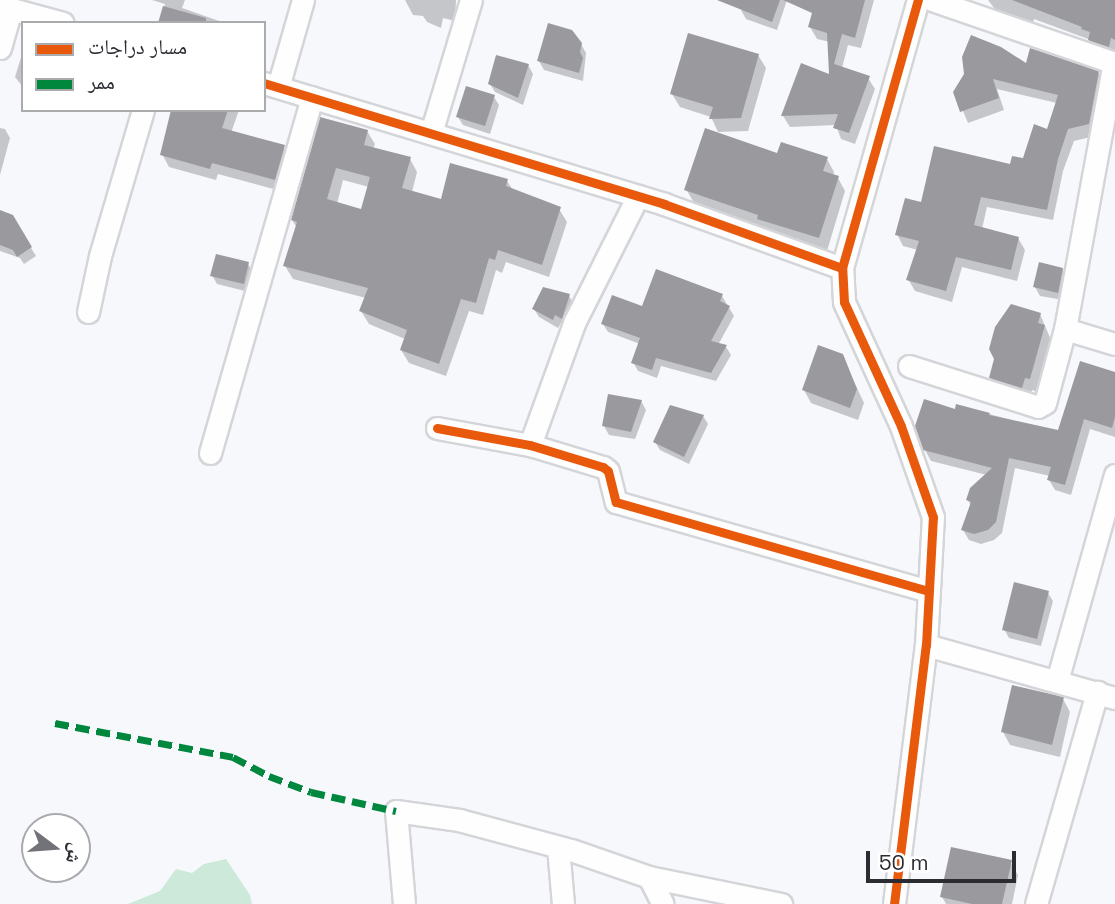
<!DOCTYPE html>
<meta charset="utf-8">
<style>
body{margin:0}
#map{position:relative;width:1115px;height:904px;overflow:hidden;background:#f7f8fc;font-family:"Space Grotesk","Noto Naskh Arabic",sans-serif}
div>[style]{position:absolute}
.green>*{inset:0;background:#cde9d9}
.shadow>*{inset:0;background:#0003}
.building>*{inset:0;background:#9a9a9e}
.roads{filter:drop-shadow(2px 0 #d4d5d8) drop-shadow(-2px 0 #d4d5d8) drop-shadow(0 2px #d4d5d8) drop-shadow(0 -2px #d4d5d8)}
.street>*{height:21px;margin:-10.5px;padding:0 10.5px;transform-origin:10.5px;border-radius:10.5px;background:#fefeff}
.quiet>*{height:7px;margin-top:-3.5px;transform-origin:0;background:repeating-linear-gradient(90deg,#00873e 0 14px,transparent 0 21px)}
.cycleway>*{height:9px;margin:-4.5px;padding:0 4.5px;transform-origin:4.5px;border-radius:4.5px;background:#e8590c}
span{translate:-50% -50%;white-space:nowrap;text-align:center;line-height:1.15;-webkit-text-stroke:7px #fff;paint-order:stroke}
.legend{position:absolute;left:21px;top:21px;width:245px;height:91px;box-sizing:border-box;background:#fff;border:2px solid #aaabad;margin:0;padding:9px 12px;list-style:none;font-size:21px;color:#2b2c31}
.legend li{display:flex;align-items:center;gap:14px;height:35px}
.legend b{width:35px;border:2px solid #aaabad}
.north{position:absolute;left:21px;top:813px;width:70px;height:70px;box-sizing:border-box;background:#fff;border:2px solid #aaabad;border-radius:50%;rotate:106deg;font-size:19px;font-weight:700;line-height:28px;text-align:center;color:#2b2c31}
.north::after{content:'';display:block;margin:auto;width:24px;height:32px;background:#727378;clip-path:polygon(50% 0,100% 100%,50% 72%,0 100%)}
.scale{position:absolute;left:866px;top:851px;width:150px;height:32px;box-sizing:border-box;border:4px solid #2b2c31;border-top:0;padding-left:9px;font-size:21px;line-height:24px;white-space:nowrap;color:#2b2c31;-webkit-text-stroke:5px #fff;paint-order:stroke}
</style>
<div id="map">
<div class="green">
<i style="clip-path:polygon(226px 859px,250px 895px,252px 904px,128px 904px,160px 891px,176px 869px,192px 873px,204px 864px)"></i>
</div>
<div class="shadow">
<i style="clip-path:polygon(152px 0,185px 0,182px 8px,225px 23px,160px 23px,165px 4px)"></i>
<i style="clip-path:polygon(405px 0,456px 0,455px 21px,443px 18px,441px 28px,427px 22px,423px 16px,413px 15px)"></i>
<i style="clip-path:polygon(745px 0,787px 0,777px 30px,746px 19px,741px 10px)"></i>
<i style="clip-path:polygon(818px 0,874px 0,861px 48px,848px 45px,842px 68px,868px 78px,875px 89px,855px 144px,841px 139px,836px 125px,790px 127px,783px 116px,802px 66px,831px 76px,830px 42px,817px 39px,810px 27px)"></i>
<i style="clip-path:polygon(988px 0,1115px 0,1115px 58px,1097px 52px,1088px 39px,1034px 19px,1033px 24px,997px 12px)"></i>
<i style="clip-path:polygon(581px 44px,586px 53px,583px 81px,544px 70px,539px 61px)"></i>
<i style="clip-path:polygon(23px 51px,23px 87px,15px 77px)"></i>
<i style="clip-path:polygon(758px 55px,766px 68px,748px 131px,718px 132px,711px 117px,680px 107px,672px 94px)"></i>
<i style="clip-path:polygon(528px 65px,533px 74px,523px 105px,495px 92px,490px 84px)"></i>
<i style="clip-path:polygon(1027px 66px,1098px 73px,1104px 84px,1095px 136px,1074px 141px,1063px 171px,1053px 220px,987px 207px,982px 229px,1018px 238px,1025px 250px,1017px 281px,962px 267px,952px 302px,915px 291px,908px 279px,918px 250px,903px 246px,897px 234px,1024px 160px,1048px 131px,1057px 103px,997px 89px,1004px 110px,968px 123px,955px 92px)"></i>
<i style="clip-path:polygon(494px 97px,499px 105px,490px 134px,463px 125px,458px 117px)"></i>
<i style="clip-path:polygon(172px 110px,239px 110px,231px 133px,283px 147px,290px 159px,281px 191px,218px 174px,216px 180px,169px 167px,162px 154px)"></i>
<i style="clip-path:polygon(evenodd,321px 119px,367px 131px,375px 144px,373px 149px,410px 159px,417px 172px,412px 192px,443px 201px,507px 181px,513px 190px,559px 209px,567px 222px,549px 277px,506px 262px,502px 273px,496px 270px,483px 315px,469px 311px,446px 376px,409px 363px,401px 350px,405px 339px,369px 324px,361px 311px,366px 298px,293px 279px,285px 266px,297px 228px,292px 220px,321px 119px,343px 180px,369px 187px,362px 211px,337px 204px,343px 180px)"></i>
<i style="clip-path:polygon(0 128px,5px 129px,10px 138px,0 175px)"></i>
<i style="clip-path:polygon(778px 156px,827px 159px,834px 172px,833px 176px,838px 178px,845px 191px,827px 251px,766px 232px,764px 227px,694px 203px,686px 189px)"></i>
<i style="clip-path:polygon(0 212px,12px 217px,36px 256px,24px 264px,20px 258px,0 251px)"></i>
<i style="clip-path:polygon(248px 264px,253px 272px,249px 292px,217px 284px,212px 275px)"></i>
<i style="clip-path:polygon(1062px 269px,1067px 278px,1063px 300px,1040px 296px,1035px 287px)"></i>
<i style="clip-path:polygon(569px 296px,574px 304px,567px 326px,561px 323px,558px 328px,539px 317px,534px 309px)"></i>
<i style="clip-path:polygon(722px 296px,734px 316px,718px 345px,726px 347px,731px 355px,716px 381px,661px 366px,657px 378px,638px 371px,633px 362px,640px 344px,608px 332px,603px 324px,643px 308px)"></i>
<i style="clip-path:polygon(1040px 314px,1051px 340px,1037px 392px,1032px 390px,1029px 401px,998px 391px,991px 377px)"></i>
<i style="clip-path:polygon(842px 356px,864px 403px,858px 420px,811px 403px,804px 390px)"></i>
<i style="clip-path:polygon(1115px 374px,1115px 437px,1090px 429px,1071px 495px,1055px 490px,1049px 480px,1050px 476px,1015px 468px,1002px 533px,994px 540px,981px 544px,969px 540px,963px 530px,971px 506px,968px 500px,987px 475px,931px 461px,925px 450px,956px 411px,989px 414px,1059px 432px)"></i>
<i style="clip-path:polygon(641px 401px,646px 410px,635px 439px,609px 435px,604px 426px)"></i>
<i style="clip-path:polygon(703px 416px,708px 424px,689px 464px,660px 450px,655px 442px)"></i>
<i style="clip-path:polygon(1048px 593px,1053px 601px,1041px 646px,1009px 638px,1004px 629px)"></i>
<i style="clip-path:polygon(1063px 699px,1070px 712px,1060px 757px,1010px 745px,1003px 732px)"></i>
<i style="clip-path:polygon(1010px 862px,1018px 875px,1012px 904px,946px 904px,942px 897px)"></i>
</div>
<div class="building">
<i style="clip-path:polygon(717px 0,780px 0,772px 22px)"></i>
<i style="clip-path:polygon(783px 0,865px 0,855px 38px,842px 34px,834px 64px,870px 76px,849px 133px,833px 128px,838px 114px,781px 116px,801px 63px,829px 74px,827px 33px,808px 27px,812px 13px)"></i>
<i style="clip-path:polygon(1012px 0,1115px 0,1115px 40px,1111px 38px,1109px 47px,1088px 40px,1090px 32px,1081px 29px,1082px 27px)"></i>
<i style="clip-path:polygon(163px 6px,206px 18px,206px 23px,158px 23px)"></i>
<i style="clip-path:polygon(548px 23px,572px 30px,582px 43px,580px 52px,583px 58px,579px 73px,537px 61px)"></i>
<i style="clip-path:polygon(688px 33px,759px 54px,741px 118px,709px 119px,713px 107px,670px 94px)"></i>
<i style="clip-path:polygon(971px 35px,1001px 47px,1026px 63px,1030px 48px,1099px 71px,1089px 124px,1068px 129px,1058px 159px,1047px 210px,981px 197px,974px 225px,1019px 237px,1011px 270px,956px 257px,946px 291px,906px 280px,919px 241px,895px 235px,905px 198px,921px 202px,934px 146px,1010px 164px,1012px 156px,1023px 158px,1034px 124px,1047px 129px,1058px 95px,993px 79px,999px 98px,960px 112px,953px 92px,964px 74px,962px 57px)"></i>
<i style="clip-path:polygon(496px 55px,529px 64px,518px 98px,488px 84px)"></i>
<i style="clip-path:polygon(466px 86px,495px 95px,485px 126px,456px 117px)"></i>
<i style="clip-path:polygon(171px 110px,228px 110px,222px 128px,285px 145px,275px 180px,212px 163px,210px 169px,160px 155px)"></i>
<i style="clip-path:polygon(evenodd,320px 117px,368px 130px,364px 145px,411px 157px,402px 188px,441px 199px,450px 163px,508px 179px,506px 186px,561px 207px,542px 265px,498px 250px,495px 260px,489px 258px,476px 303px,461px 299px,439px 364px,400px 350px,407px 330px,359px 311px,368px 288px,283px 266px,297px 222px,291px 220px,320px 117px,336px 168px,370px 177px,361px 209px,327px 199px,336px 168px)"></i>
<i style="clip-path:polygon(705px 128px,777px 153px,781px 142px,828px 157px,823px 171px,839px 176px,819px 238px,757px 219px,758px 215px,684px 190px)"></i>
<i style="clip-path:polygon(0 210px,13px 215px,32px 247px,17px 257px,13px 250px,0 245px)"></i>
<i style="clip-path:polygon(216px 254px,249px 262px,244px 284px,210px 276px)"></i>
<i style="clip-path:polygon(1039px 262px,1063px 268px,1058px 293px,1033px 287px)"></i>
<i style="clip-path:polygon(656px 269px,723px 294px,720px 301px,730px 306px,711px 341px,727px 345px,711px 373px,656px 358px,652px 370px,631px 363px,640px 338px,601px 324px,612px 295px,642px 306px)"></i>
<i style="clip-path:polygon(543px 287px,570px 294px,562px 319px,555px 315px,553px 320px,532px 309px)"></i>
<i style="clip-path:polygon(1011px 304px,1041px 313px,1038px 323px,1045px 325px,1030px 379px,1025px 378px,1022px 388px,989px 378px,994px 359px,989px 349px,995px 327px)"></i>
<i style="clip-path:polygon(818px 345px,843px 354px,857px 389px,850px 408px,802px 390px)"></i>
<i style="clip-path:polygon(1080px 361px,1115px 372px,1115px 417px,1112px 428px,1084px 419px,1065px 485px,1047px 480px,1051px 467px,1009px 458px,996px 522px,988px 530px,974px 534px,961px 530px,971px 502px,966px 500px,970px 488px,992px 468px,923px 450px,915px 426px,924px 399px,955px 409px,956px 404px,990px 413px,989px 415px,1058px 430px)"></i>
<i style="clip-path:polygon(608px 394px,642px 400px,631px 432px,602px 426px)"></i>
<i style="clip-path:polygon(670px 405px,704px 415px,684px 457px,653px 442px)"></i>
<i style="clip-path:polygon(1014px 582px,1049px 591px,1037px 639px,1002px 630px)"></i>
<i style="clip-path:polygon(1012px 685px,1064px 697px,1052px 745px,1001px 732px)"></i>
<i style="clip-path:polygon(951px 847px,1012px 860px,1002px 904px,972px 904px,940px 897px)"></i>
</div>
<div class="roads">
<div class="street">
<i style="left:932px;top:0;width:194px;rotate:19deg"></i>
<i style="left:0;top:6px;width:65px;rotate:15.1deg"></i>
<i style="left:0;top:48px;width:41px;rotate:-74.2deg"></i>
<i style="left:1114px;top:62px;width:271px;rotate:100.4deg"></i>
<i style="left:1065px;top:329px;width:52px;rotate:16.7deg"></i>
<i style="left:264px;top:83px;width:418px;rotate:16.8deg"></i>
<i style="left:664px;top:204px;width:189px;rotate:19.8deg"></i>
<i style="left:278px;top:87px;width:91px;rotate:-74deg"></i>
<i style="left:431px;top:133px;width:139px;rotate:-73.3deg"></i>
<i style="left:88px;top:312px;width:57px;rotate:-77.9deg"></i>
<i style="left:100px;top:256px;width:152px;rotate:-73.6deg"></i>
<i style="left:909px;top:366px;width:135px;rotate:17.6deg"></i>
<i style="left:1038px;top:407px;width:8px;rotate:-30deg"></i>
<i style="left:1045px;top:403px;width:77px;rotate:-74.9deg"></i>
<i style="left:437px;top:428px;width:95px;rotate:10.4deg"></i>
<i style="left:530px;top:445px;width:76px;rotate:16.8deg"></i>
<i style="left:603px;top:467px;width:6px;rotate:39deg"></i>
<i style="left:608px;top:471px;width:32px;rotate:76deg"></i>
<i style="left:616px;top:502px;width:325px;rotate:15.9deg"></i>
<i style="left:530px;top:445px;width:132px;rotate:-70.1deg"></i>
<i style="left:575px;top:321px;width:140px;rotate:-63.3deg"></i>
<i style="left:210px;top:453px;width:370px;rotate:-74deg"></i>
<i style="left:926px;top:645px;width:196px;rotate:15.7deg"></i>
<i style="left:1057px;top:681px;width:214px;rotate:-74.3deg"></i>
<i style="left:558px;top:847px;width:57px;rotate:85deg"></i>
<i style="left:649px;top:877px;width:135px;rotate:11.6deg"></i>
<i style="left:404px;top:904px;width:93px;rotate:-94.9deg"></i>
<i style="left:396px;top:811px;width:64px;rotate:8.1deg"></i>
<i style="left:459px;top:820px;width:116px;rotate:15deg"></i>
<i style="left:571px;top:850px;width:83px;rotate:19.1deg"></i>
<i style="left:649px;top:877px;width:30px;rotate:63deg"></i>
<i style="left:894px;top:904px;width:261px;rotate:-83deg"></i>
<i style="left:926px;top:645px;width:128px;rotate:-86.9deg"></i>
<i style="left:933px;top:517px;width:96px;rotate:-109.4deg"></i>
<i style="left:901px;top:426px;width:136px;rotate:-114.7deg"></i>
<i style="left:844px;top:302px;width:34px;rotate:-93deg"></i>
<i style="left:842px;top:268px;width:279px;rotate:-74.2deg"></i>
<i style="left:1036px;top:904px;width:221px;rotate:-73.9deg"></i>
</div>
</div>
<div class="quiet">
<i style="left:55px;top:723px;width:181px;rotate:10.8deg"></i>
<i style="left:233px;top:757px;width:41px;rotate:27.8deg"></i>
<i style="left:269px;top:776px;width:45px;rotate:20.9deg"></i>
<i style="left:311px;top:792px;width:87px;rotate:12.6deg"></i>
</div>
<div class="cycleway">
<i style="left:264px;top:83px;width:418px;rotate:16.8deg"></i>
<i style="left:664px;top:204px;width:189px;rotate:19.8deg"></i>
<i style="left:437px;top:428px;width:95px;rotate:10.4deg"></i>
<i style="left:530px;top:445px;width:76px;rotate:16.8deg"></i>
<i style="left:603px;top:467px;width:6px;rotate:39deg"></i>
<i style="left:608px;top:471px;width:32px;rotate:76deg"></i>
<i style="left:616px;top:502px;width:325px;rotate:15.9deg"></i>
<i style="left:894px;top:904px;width:261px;rotate:-83deg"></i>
<i style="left:926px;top:645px;width:128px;rotate:-86.9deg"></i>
<i style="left:933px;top:517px;width:96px;rotate:-109.4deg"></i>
<i style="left:901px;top:426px;width:136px;rotate:-114.7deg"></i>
<i style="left:844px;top:302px;width:34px;rotate:-93deg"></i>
<i style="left:842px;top:268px;width:279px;rotate:-74.2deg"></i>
</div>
<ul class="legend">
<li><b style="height:9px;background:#e8590c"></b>مسار دراجات</li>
<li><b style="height:9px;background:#00873e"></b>ممر</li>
</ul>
<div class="north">ش</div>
<div class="scale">50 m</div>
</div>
